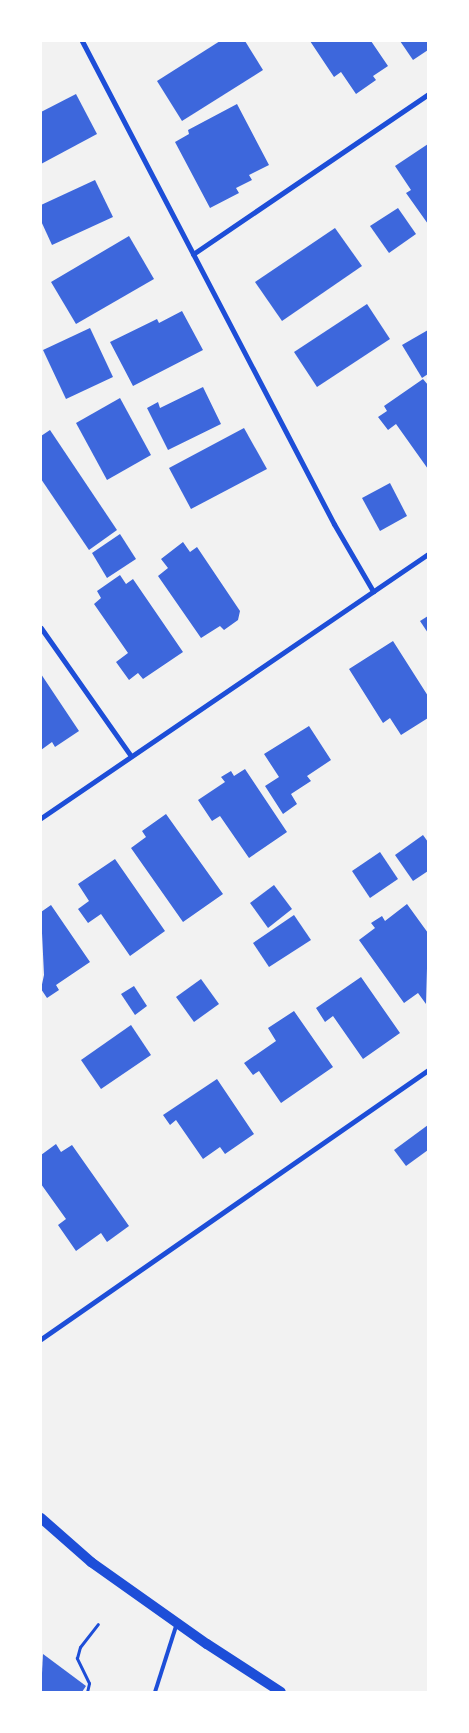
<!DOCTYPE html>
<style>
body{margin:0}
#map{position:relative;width:469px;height:1733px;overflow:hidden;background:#f2f2f2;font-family:Manrope,sans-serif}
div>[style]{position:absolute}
.building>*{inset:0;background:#3d67dc}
.path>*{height:3px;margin:-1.5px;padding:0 1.5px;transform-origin:1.5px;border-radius:1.5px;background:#1d4ed8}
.service>*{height:4px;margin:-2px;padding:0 2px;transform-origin:2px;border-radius:2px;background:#1d4ed8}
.minor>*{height:5px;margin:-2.5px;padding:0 2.5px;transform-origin:2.5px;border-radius:2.5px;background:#1d4ed8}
.secondary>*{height:10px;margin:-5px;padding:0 5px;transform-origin:5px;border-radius:5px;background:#1d4ed8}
span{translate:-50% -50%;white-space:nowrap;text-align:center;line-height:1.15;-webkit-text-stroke:4px #fff;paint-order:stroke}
.frame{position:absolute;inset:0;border:42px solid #fff;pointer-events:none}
</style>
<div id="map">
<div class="building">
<i style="clip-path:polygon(220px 41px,245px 41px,263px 70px,182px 121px,157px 81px)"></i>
<i style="clip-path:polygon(310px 41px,371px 41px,388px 66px,373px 76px,376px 80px,356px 94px,341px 72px,334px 77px)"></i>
<i style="clip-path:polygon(400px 41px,428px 41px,428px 50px,413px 60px)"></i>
<i style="clip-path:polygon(76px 94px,97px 134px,41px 164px,41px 112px)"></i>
<i style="clip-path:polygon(237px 104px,269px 165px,249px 175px,252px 180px,236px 188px,239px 193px,210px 208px,175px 142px,189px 134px,188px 130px)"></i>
<i style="clip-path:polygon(428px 144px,428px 224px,406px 193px,411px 190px,395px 166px)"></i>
<i style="clip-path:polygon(95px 180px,113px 217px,52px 245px,41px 221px,41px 205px)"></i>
<i style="clip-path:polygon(398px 208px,416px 234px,389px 253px,370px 226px)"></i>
<i style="clip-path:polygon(335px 228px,362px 266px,282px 321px,255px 282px)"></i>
<i style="clip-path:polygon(129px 236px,154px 279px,76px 324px,51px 282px)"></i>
<i style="clip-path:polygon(367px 304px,390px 339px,317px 387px,294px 352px)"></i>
<i style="clip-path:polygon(182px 311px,203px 350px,133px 386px,110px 342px,157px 319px,159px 323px)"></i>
<i style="clip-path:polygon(90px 328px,113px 377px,66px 399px,43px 350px)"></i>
<i style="clip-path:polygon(428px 330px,428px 374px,422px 378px,402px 345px)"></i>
<i style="clip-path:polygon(423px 379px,428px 385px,428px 469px,396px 424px,388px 430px,378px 417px,387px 411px,384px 406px)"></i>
<i style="clip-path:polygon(203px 387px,221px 424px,168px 450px,147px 408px,158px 402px,160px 408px)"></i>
<i style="clip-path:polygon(120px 398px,151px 455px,107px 480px,76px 423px)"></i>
<i style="clip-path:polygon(244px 428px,267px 469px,191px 509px,169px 468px)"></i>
<i style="clip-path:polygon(50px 430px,117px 530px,89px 550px,41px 479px,41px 436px)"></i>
<i style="clip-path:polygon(390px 483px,407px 516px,380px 531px,362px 498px)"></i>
<i style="clip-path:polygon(120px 534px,136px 559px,107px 578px,92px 553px)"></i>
<i style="clip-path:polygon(183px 542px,190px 552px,197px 547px,240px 611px,238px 620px,224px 630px,220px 626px,201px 638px,158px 576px,168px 568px,161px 559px)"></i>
<i style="clip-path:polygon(120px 575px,126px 584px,133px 579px,183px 652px,143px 679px,138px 673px,129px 680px,116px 662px,128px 653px,94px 604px,101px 598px,97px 591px)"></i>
<i style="clip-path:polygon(428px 616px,428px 633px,420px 621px)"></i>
<i style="clip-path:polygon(393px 641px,428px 696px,428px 718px,401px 735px,390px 718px,383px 723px,349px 669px)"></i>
<i style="clip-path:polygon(41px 674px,79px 731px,55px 747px,52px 742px,41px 750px)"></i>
<i style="clip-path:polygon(309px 726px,331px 760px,307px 776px,311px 781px,291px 794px,297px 804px,283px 814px,265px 786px,279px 777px,264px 754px)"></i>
<i style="clip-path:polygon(245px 769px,287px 832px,249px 858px,220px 816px,212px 821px,198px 800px,225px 782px,221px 777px,231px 771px,234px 776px)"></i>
<i style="clip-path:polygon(166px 814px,223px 894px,183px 922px,131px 848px,146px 837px,142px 831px)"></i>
<i style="clip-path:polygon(423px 835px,428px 842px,428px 871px,413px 881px,395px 855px)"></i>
<i style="clip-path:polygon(380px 852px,398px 879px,370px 898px,352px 871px)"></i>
<i style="clip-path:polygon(115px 859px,165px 931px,130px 956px,101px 914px,88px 923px,78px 909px,89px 901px,78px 884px)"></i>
<i style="clip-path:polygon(274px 885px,292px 909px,268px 928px,250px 903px)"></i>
<i style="clip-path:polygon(407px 904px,428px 933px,426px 1004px,418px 993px,404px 1003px,359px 940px,375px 928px,371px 923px,382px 916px,385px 921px)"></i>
<i style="clip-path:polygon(51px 905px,90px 962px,56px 985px,59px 990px,47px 998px,41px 989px,44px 975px,41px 912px)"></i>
<i style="clip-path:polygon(294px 915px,311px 940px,269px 967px,253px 943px)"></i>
<i style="clip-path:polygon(361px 977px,400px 1033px,363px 1059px,333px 1016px,325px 1022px,316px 1008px)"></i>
<i style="clip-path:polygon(201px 979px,219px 1004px,194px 1022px,176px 997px)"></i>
<i style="clip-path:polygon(134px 986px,147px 1006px,135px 1015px,121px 994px)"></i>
<i style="clip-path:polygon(294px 1011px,333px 1067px,281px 1103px,259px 1071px,253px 1075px,244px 1063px,276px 1041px,268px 1028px)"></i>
<i style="clip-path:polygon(131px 1025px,151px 1055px,101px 1089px,81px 1060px)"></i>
<i style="clip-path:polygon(217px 1079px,254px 1134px,225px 1154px,220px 1147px,203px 1159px,176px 1120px,170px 1125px,163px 1115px)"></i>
<i style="clip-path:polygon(428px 1125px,428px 1150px,406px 1166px,394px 1150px)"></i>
<i style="clip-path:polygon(56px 1144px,61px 1152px,72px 1145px,129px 1226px,107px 1242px,101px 1233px,76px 1251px,58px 1225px,66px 1219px,41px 1184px,41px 1155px)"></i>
<i style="clip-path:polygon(43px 1654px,86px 1686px,82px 1692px,41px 1692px)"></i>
</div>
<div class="path">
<i style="left:87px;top:1692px;width:9px;rotate:-77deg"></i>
<i style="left:89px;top:1683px;width:28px;rotate:-116deg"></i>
<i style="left:77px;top:1658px;width:11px;rotate:-75deg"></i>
<i style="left:80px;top:1647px;width:29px;rotate:-52deg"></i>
</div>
<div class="service">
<i style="left:155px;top:1692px;width:72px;rotate:-72.3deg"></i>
</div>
<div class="minor">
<i style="left:82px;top:41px;width:545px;rotate:62.45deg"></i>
<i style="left:334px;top:524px;width:78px;rotate:59.8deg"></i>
<i style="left:193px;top:254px;width:284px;rotate:-34.2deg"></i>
<i style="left:41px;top:628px;width:156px;rotate:54.9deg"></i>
<i style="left:41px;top:818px;width:468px;rotate:-34.3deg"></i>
<i style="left:41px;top:1339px;width:471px;rotate:-34.8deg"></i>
</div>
<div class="secondary">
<i style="left:41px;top:1518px;width:67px;rotate:41.3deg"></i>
<i style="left:91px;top:1562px;width:142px;rotate:35.3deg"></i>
<i style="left:207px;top:1644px;width:88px;rotate:33deg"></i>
</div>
<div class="frame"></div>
</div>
